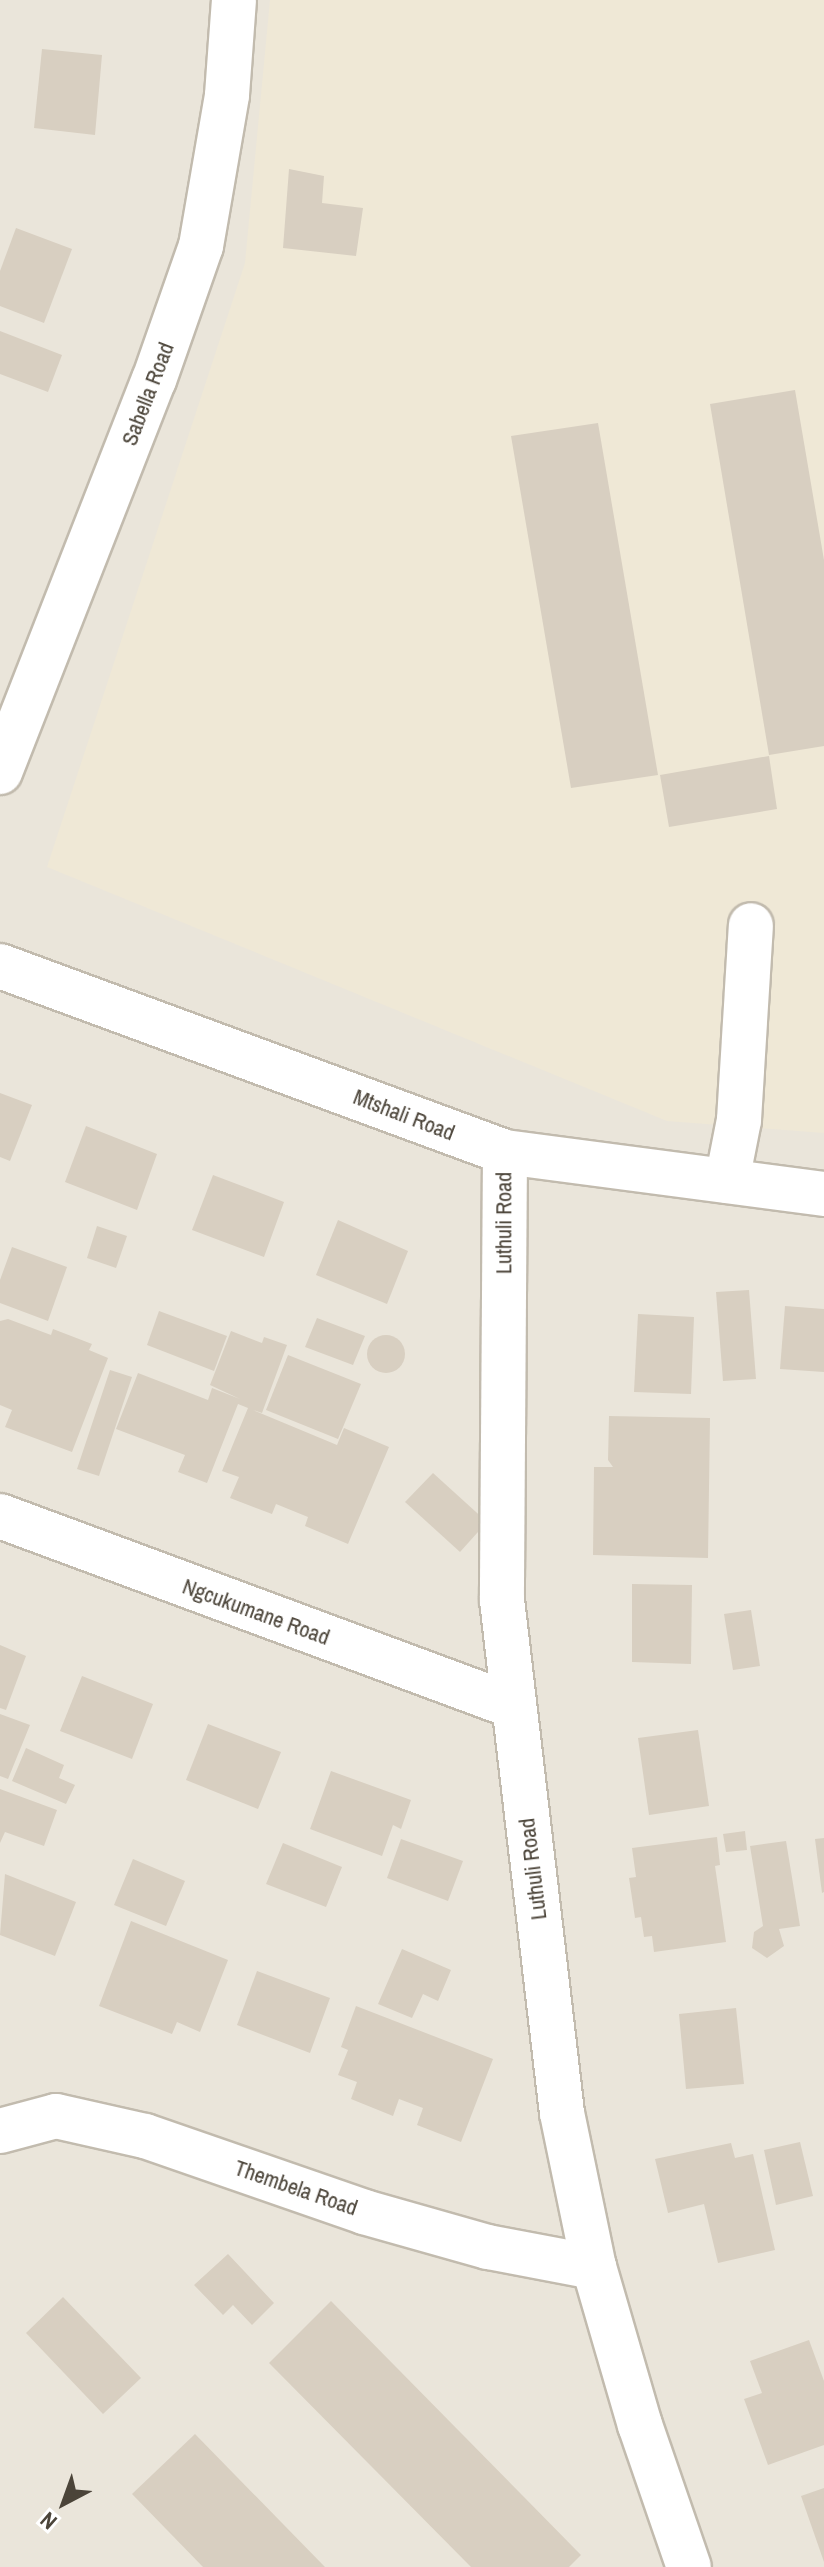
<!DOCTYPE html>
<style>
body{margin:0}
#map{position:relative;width:824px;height:2567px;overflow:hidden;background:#f6f3ec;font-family:"Archivo Narrow",sans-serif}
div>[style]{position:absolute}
.residential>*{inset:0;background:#eae5da}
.education>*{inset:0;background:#efe8d6}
.building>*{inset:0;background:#d8cfc1}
.round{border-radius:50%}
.roads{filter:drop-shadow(2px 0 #c2bbae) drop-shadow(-2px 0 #c2bbae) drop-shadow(0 2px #c2bbae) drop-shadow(0 -2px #c2bbae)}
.minor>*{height:44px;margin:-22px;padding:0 22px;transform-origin:22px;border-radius:22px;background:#fff}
span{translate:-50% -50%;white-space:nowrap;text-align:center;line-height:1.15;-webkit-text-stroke:7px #fff;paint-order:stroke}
.street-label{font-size:22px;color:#4b4439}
.north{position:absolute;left:24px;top:2463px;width:80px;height:80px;-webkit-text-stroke:6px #fff;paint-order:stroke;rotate:221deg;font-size:22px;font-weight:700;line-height:32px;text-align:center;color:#4b4439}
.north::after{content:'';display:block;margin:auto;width:28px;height:36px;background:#4b4439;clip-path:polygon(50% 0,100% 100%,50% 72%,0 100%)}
</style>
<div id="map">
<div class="residential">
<i style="clip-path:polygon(0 0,824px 0,824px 2567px,0 2567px)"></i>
</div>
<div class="education">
<i style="clip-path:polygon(270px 0,824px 0,824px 1133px,667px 1121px,47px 867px,245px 263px)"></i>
</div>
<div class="building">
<i style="clip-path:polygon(42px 49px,102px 55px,95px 135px,34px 128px)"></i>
<i style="clip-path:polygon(289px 169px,324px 176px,322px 203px,363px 208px,356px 256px,283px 248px)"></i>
<i style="clip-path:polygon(16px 228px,72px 249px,44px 323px,0 306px,0 271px)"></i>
<i style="clip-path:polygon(0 331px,62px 355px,48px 392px,0 374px)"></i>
<i style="clip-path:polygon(795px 390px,824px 560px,824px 746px,769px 755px,710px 404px)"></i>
<i style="clip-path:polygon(598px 423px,658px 775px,571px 788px,511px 436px)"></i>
<i style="clip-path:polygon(769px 756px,777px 809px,669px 827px,660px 775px)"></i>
<i style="clip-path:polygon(0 1093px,32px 1105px,10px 1161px,0 1157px)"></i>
<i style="clip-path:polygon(86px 1126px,157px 1154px,137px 1210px,65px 1182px)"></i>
<i style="clip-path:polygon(213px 1175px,284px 1202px,264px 1257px,192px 1230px)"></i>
<i style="clip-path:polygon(338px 1220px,408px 1251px,387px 1304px,316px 1275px)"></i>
<i style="clip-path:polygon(97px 1226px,127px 1236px,116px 1268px,87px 1258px)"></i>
<i style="clip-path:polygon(12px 1247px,67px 1267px,48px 1321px,0 1303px,0 1280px)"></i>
<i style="clip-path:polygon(749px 1290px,756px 1379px,723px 1381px,716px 1292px)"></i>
<i style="clip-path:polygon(785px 1306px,824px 1309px,824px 1372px,780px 1369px)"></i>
<i style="clip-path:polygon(159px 1311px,227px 1336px,214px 1371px,147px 1345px)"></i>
<i style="clip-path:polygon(638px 1314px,694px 1317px,691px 1394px,634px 1392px)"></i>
<i style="clip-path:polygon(317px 1318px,365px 1336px,353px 1365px,305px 1347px)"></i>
<i style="clip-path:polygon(8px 1319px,51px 1335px,53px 1329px,92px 1344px,89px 1350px,108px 1358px,72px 1452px,5px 1427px,12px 1410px,0 1405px,0 1321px)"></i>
<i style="clip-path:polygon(231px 1331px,262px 1343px,264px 1337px,287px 1345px,262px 1413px,253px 1410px,337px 1445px,344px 1428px,389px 1447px,348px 1544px,305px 1526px,308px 1517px,276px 1504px,272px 1514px,230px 1498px,239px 1477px,222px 1471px,248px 1408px,238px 1404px,207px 1483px,178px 1472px,185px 1455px,116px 1429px,138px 1373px,208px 1400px,212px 1388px,240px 1399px,210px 1385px)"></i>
<i class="round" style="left:367px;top:1335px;width:38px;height:38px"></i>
<i style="clip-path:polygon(288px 1355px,361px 1384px,338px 1439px,266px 1410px)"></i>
<i style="clip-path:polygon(110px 1370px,132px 1377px,99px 1476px,77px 1469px)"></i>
<i style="clip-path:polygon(609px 1416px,710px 1418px,708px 1558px,593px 1555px,594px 1467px,613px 1467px,608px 1460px)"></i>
<i style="clip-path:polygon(433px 1473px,487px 1522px,460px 1552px,405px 1502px)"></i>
<i style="clip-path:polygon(632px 1584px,692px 1585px,691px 1664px,632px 1662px)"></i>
<i style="clip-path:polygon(751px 1610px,760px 1666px,733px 1670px,724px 1614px)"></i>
<i style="clip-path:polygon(0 1645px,26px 1656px,6px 1710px,0 1708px)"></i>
<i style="clip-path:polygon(82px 1676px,153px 1704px,132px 1759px,60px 1731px)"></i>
<i style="clip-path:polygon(0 1714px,30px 1725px,8px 1779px,0 1776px)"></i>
<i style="clip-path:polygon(208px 1724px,281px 1752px,258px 1809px,186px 1780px)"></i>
<i style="clip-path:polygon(698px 1730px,709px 1806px,649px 1815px,638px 1738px)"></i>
<i style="clip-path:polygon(26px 1748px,64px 1765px,59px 1778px,75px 1785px,66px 1804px,12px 1781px)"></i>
<i style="clip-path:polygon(331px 1771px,411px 1800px,401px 1829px,393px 1825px,382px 1856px,310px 1829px)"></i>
<i style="clip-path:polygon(0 1789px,57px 1810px,44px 1846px,5px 1832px,0 1843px)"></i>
<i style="clip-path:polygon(745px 1831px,747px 1850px,726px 1852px,723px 1834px)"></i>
<i style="clip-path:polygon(717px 1837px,720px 1865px,715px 1866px,726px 1942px,654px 1952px,652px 1936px,644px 1937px,641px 1917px,635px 1918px,629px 1878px,636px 1877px,632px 1848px)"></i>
<i style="clip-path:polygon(824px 1838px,824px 1892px,822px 1893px,815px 1839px)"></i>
<i style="clip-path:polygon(401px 1839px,463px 1861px,448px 1901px,387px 1878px)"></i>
<i style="clip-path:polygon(786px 1841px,800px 1926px,779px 1929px,784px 1946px,767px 1958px,752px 1948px,754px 1932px,763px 1926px,750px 1846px)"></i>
<i style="clip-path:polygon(283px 1843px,342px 1867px,326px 1907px,266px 1884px)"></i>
<i style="clip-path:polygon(133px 1859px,185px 1881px,166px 1926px,114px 1905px)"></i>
<i style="clip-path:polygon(5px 1874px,76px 1902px,55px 1956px,0 1935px)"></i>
<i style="clip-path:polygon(131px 1921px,228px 1960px,200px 2032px,177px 2022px,172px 2034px,99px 2006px)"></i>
<i style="clip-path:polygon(402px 1949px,451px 1970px,438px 2001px,423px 1994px,412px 2018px,378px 2004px)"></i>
<i style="clip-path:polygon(257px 1971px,330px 1998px,310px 2053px,237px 2025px)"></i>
<i style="clip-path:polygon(356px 2006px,493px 2059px,461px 2142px,417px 2125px,423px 2108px,399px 2099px,393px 2116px,351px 2099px,357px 2082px,338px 2075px,348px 2050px,341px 2047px)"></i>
<i style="clip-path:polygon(736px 2008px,744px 2084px,686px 2089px,679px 2014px)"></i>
<i style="clip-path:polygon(800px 2142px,813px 2196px,776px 2205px,764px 2150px)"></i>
<i style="clip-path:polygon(731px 2143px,735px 2158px,753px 2154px,775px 2250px,718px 2263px,704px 2204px,668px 2213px,655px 2159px)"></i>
<i style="clip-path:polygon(228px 2254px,274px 2303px,252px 2325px,233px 2305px,223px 2315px,194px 2285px)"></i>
<i style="clip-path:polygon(63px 2297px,141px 2378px,103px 2414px,26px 2333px)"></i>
<i style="clip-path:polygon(331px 2301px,581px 2555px,569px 2567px,471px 2567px,269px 2363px)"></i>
<i style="clip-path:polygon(809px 2340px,824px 2381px,824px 2445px,768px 2465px,744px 2399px,762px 2393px,750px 2361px)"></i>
<i style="clip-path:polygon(195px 2434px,325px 2567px,203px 2567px,132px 2494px)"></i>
<i style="clip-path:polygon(824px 2488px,824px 2562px,801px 2496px)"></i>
</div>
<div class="roads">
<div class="minor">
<i style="left:0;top:772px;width:421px;rotate:-68.6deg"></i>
<i style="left:154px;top:380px;width:142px;rotate:-70.7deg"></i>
<i style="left:201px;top:246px;width:153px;rotate:-80.2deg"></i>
<i style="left:227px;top:95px;width:95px;rotate:-85.8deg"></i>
<i style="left:0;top:966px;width:538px;rotate:20.22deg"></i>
<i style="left:505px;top:1152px;width:322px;rotate:7.5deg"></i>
<i style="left:505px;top:1152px;width:448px;rotate:90.4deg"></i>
<i style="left:502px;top:1600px;width:516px;rotate:83.33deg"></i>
<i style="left:562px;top:2113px;width:157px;rotate:78.3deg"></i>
<i style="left:594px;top:2267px;width:165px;rotate:73.8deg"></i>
<i style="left:640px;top:2425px;width:150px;rotate:71deg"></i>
<i style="left:727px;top:1181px;width:62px;rotate:-78.9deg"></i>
<i style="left:739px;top:1120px;width:195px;rotate:-86.5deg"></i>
<i style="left:0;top:1516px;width:547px;rotate:20.32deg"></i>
<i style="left:0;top:2131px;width:58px;rotate:-15deg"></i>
<i style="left:56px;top:2116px;width:91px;rotate:12.7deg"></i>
<i style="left:145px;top:2136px;width:232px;rotate:19.1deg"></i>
<i style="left:364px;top:2212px;width:129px;rotate:15.8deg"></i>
<i style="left:488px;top:2247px;width:108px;rotate:10.7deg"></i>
</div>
</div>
<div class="street-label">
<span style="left:148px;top:394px;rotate:-69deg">Sabella Road</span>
<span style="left:404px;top:1115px;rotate:21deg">Mtshali Road</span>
<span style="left:504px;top:1223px;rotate:-90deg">Luthuli Road</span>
<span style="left:256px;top:1612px;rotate:20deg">Ngcukumane Road</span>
<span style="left:533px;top:1869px;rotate:-97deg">Luthuli Road</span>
<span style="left:296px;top:2188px;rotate:19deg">Thembela Road</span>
</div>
<div class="north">N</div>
</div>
